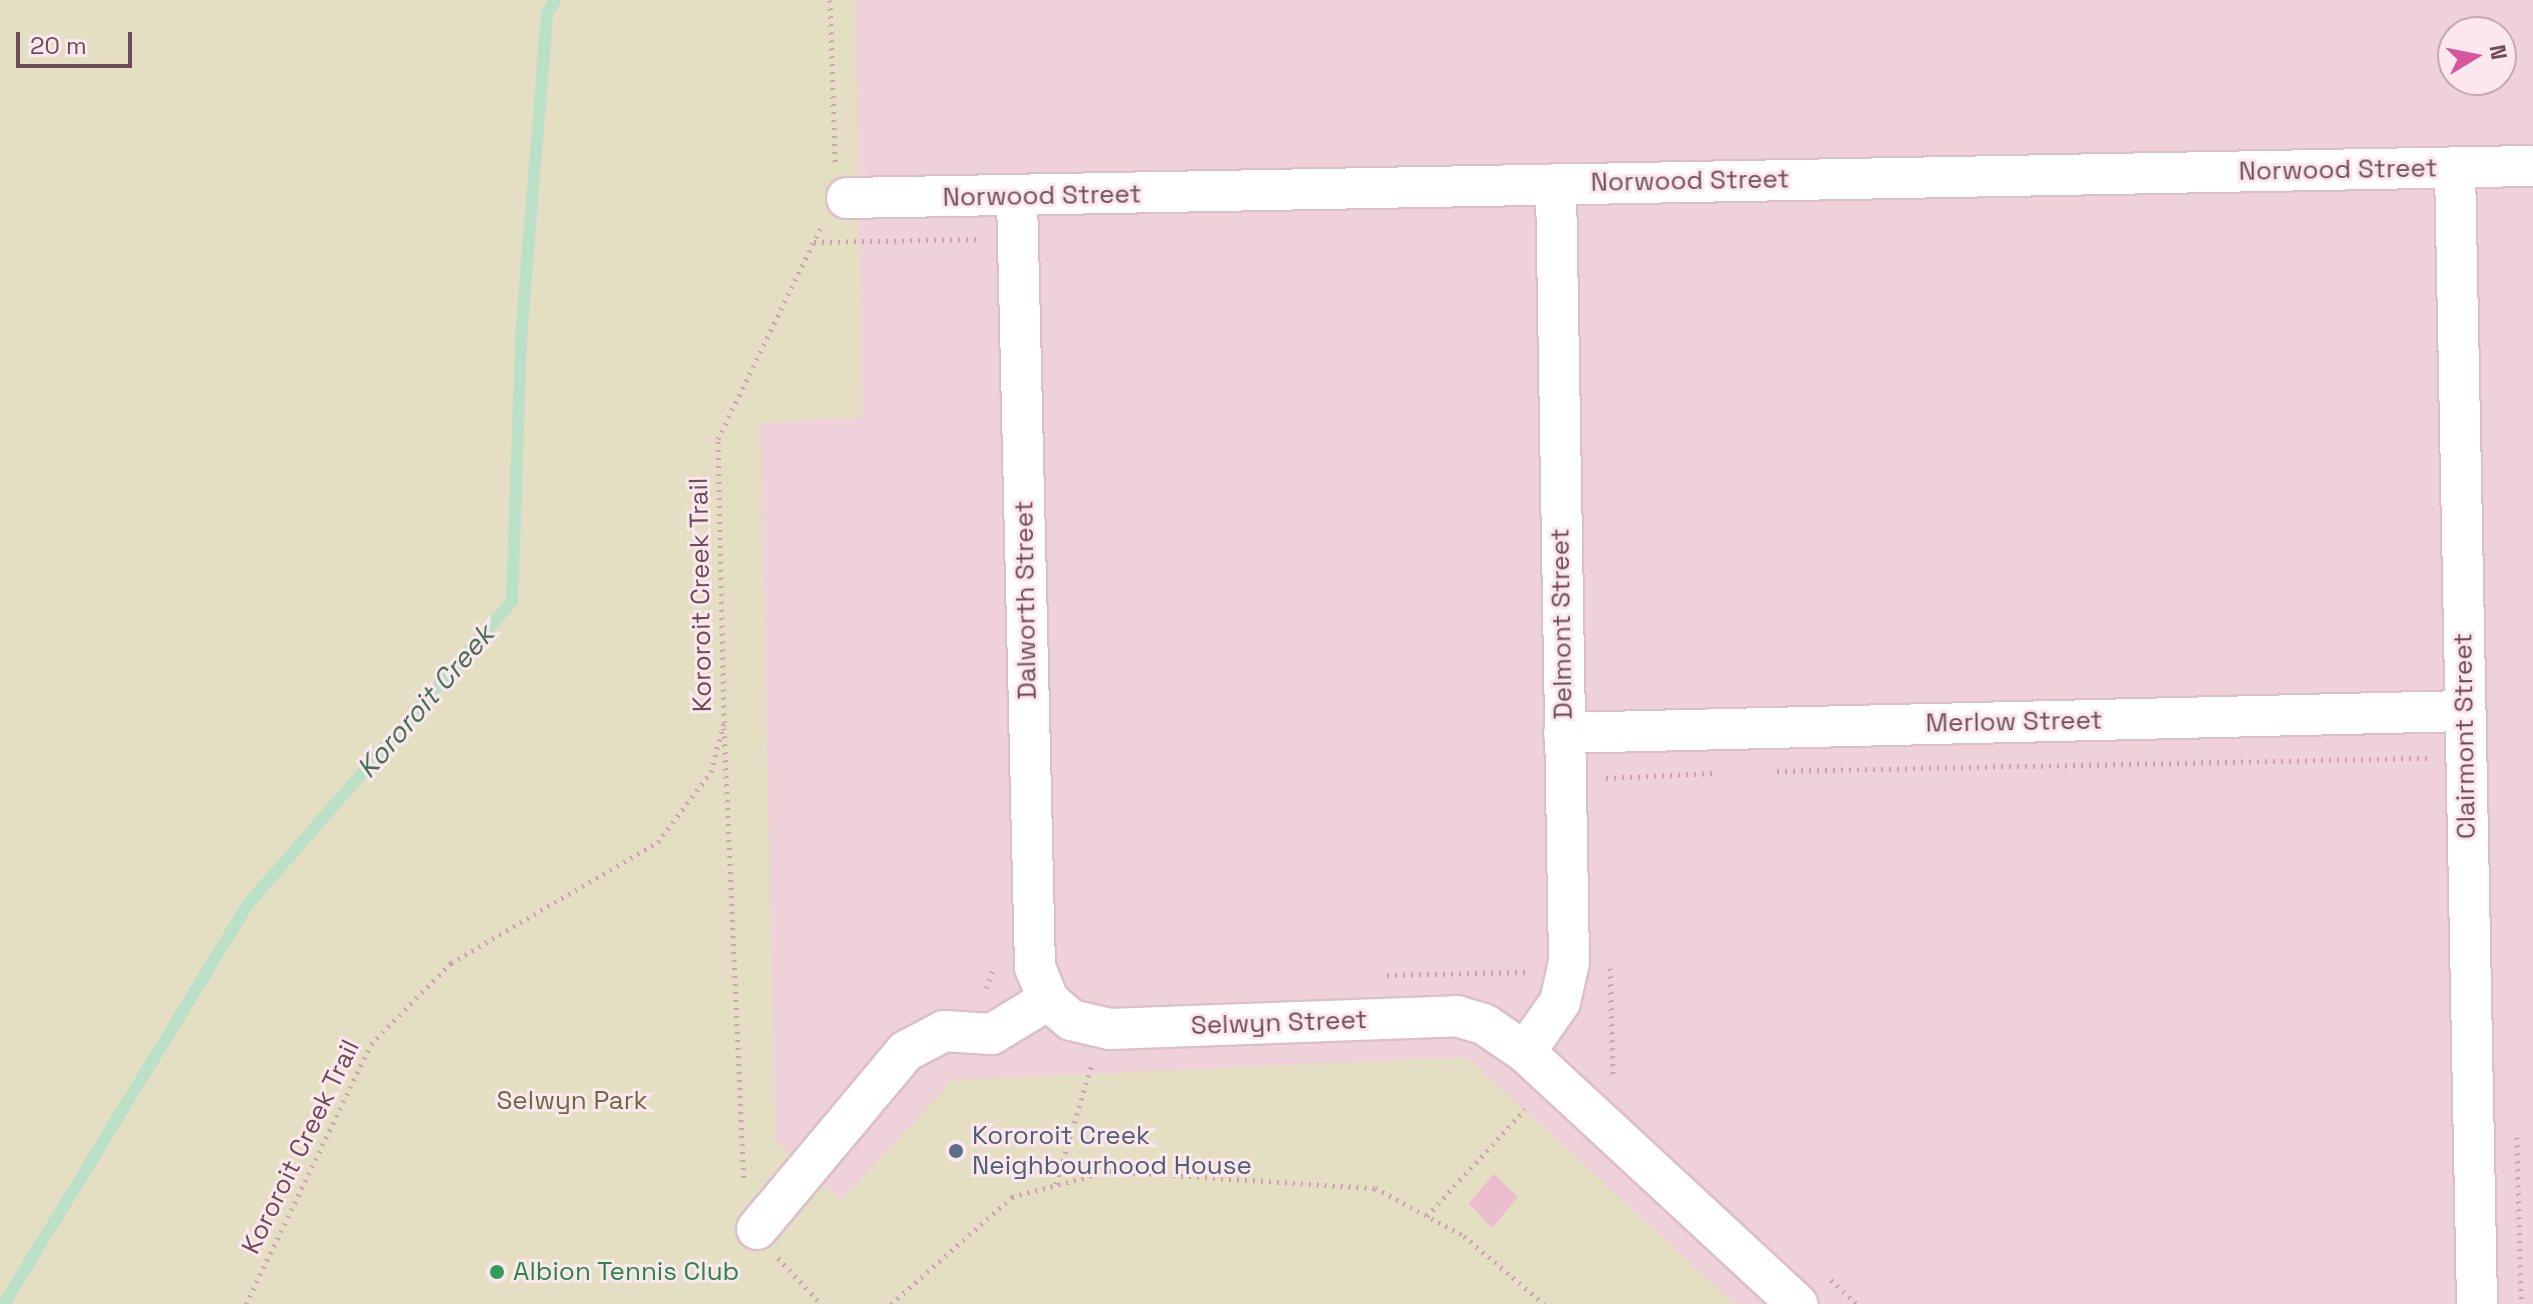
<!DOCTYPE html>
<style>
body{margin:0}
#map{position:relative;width:2533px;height:1304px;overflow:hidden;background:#f9e2e6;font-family:"Space Grotesk",sans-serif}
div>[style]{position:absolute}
.residential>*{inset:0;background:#efd2d9}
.green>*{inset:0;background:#e4dec3}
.stream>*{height:12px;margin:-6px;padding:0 6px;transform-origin:6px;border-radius:6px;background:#bae0c7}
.building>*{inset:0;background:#ebbdcf}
.path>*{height:5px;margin-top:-2.5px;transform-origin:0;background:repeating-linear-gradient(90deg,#cfa1b4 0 2px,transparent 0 8px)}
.roads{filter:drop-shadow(2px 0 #dcbfc9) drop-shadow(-2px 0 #dcbfc9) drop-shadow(0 2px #dcbfc9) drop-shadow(0 -2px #dcbfc9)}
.minor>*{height:40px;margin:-20px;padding:0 20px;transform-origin:20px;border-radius:20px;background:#fff}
.dots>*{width:22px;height:22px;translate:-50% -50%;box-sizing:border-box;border:4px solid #fce8ec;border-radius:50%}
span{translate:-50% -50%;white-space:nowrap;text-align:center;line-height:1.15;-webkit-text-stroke:6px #fce8ec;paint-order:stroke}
.street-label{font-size:26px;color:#6d4c5a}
.park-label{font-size:26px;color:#6d6942}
.service-label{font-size:26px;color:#4e5e75}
.left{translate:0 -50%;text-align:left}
.leisure-label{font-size:26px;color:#27864d}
.water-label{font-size:28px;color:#427254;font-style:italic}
.north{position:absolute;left:2437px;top:16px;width:80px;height:80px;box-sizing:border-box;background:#fce8ec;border:2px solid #c3aab2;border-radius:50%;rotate:80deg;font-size:22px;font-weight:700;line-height:32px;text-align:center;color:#6d4c5a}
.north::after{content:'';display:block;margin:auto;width:28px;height:36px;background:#d5559e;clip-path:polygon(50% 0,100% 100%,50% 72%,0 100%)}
.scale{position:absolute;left:16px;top:32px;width:116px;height:36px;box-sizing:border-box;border:4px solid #6d4c5a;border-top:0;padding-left:10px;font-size:24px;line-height:28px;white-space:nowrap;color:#6d4c5a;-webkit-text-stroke:6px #fce8ec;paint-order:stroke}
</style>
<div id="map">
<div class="residential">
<i style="clip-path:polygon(evenodd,855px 0,2533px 0,2533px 1304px,86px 1304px,767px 777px,760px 422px,862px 417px,855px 0,2453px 32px,2501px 32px,2501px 80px,2453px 80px,2453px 32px)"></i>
</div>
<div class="green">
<i style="clip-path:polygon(0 0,855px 0,862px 417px,760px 423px,775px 1141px,841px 1201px,953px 1080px,1467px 1057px,1735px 1304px,0 1304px)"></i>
</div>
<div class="stream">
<i style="left:4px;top:1304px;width:469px;rotate:-58.6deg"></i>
<i style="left:248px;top:904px;width:402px;rotate:-48.9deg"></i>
<i style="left:512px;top:601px;width:263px;rotate:-88deg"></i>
<i style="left:521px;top:338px;width:325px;rotate:-85.4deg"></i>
<i style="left:547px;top:14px;width:16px;rotate:-60deg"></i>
</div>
<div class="building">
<i style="clip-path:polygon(1494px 1174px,1518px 1197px,1492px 1228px,1469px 1203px)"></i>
</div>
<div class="path">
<i style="left:830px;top:0;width:163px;rotate:88.2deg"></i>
<i style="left:814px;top:242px;width:167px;rotate:-1deg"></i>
<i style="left:724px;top:728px;width:453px;rotate:87.5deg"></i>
<i style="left:1777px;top:771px;width:650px;rotate:-1.15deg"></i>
<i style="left:1606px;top:778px;width:109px;rotate:-2.6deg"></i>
<i style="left:1610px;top:968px;width:110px;rotate:88.4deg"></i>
<i style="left:1387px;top:975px;width:141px;rotate:-1.2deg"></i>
<i style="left:986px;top:988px;width:22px;rotate:-68deg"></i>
<i style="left:2517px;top:1137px;width:167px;rotate:88.6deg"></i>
<i style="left:1056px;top:1184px;width:125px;rotate:-73.3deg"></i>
<i style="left:1427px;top:1216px;width:145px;rotate:-47.5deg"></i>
<i style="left:778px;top:1258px;width:63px;rotate:46.9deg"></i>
<i style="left:1831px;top:1280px;width:35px;rotate:43deg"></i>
<i style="left:246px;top:1304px;width:288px;rotate:-64.3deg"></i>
<i style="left:371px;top:1044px;width:114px;rotate:-45.4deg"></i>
<i style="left:451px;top:963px;width:240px;rotate:-30.3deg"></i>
<i style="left:658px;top:842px;width:88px;rotate:-52.9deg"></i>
<i style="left:711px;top:772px;width:51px;rotate:-75.1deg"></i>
<i style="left:724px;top:723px;width:284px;rotate:-91.2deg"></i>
<i style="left:718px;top:439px;width:236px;rotate:-64.1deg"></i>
<i style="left:891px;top:1304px;width:162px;rotate:-41.5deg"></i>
<i style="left:1012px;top:1197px;width:100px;rotate:-15deg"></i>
<i style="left:1109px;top:1171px;width:267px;rotate:3.7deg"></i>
<i style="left:1375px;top:1188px;width:101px;rotate:28.3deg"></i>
<i style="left:1464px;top:1236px;width:105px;rotate:40.4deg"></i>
</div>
<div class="roads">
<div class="minor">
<i style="left:2455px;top:168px;width:1136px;rotate:88.89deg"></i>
<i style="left:847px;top:198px;width:1686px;rotate:-1.09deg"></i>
<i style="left:1017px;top:198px;width:769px;rotate:88.66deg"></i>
<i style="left:1035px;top:967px;width:35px;rotate:68deg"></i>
<i style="left:1564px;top:733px;width:900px;rotate:-1.4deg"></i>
<i style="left:1525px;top:1052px;width:61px;rotate:-55deg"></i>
<i style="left:1560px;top:1002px;width:41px;rotate:-77.3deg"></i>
<i style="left:1569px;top:962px;width:778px;rotate:-90.96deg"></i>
<i style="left:757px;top:1229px;width:232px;rotate:-50.1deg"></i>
<i style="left:906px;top:1051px;width:43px;rotate:-27.8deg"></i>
<i style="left:944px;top:1031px;width:48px;rotate:3.6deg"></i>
<i style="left:992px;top:1034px;width:66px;rotate:-31.3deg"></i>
<i style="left:1048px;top:1000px;width:30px;rotate:41deg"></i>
<i style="left:1071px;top:1020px;width:40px;rotate:13deg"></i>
<i style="left:1110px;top:1029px;width:347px;rotate:-2.1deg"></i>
<i style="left:1457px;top:1016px;width:28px;rotate:17deg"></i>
<i style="left:1484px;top:1024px;width:50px;rotate:34.3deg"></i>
<i style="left:1525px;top:1052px;width:371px;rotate:42.8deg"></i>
</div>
</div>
<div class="dots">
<i style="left:956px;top:1151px;background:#5c6f8a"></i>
<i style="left:497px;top:1272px;background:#2e9e5b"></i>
</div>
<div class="street-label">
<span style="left:2338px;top:170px;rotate:-1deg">Norwood Street</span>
<span style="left:1690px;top:181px;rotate:-1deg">Norwood Street</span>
<span style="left:1042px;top:196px;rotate:-1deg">Norwood Street</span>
<span style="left:701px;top:595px;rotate:-91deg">Kororoit Creek Trail</span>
<span style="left:1026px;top:600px;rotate:-91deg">Dalworth Street</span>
<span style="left:1562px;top:624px;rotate:-91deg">Delmont Street</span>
<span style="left:2014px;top:722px;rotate:-1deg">Merlow Street</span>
<span style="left:2465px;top:736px;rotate:-91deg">Clairmont Street</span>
<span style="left:1279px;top:1023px;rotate:-2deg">Selwyn Street</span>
<span style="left:301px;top:1147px;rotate:-64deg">Kororoit Creek Trail</span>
</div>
<div class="park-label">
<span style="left:572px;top:1101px">Selwyn Park</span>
</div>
<div class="service-label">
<span class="left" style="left:972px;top:1151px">Kororoit Creek<br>Neighbourhood House</span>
</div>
<div class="leisure-label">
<span class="left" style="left:513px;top:1272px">Albion Tennis Club</span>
</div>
<div class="water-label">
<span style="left:425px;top:701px;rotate:-49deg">Kororoit Creek</span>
</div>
<div class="north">N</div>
<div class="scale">20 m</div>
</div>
